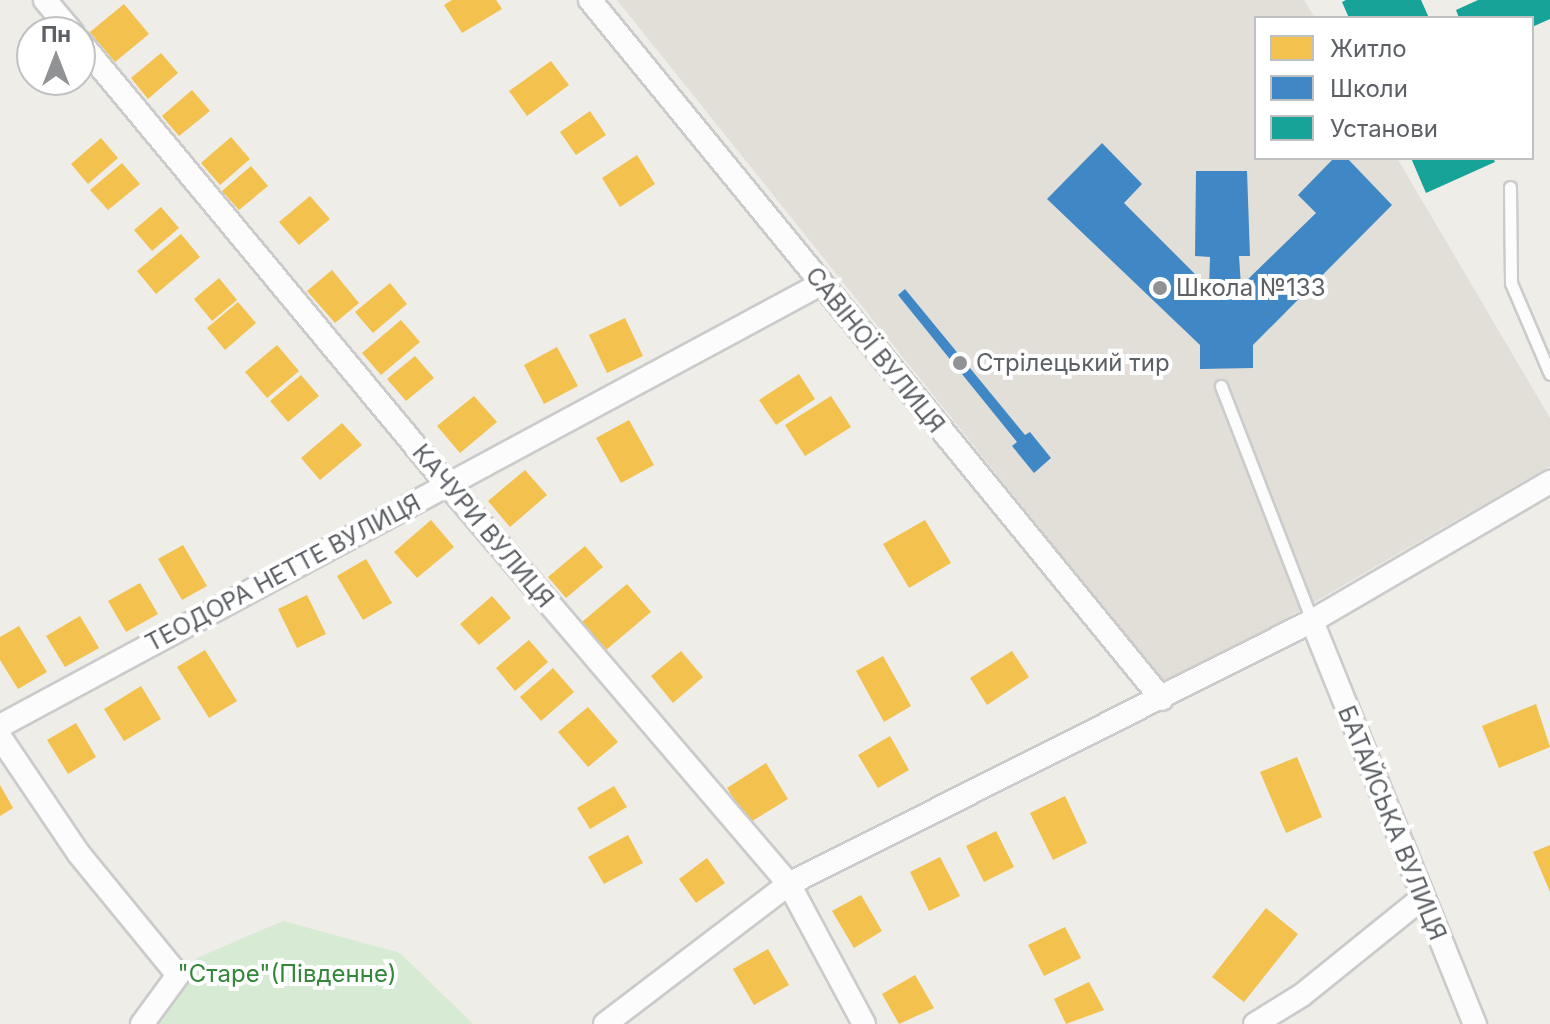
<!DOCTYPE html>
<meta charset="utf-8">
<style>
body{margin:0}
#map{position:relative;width:1550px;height:1024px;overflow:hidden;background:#eeede8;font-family:Inter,sans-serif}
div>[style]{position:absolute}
.education>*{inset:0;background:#e1dfd8}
.green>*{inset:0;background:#d6ead4}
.homes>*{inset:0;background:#f2c14e}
.schools>*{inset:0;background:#3f88c5}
.public>*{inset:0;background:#17a398}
.roads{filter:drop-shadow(2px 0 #cacbca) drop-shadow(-2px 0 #cacbca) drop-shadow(0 2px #cacbca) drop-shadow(0 -2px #cacbca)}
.lane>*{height:11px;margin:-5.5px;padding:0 5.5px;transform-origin:5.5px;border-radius:5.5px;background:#fcfcfc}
.street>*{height:22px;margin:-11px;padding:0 11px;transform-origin:11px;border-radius:11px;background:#fcfcfc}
.dots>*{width:22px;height:22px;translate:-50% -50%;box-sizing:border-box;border:4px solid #fff;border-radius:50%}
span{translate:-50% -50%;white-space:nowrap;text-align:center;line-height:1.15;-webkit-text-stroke:8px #fff;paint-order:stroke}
.poi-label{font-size:24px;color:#5d6166}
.left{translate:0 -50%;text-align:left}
.street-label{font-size:24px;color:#5d6166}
.park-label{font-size:24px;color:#34863a}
.legend{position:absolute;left:1254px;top:16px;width:280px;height:144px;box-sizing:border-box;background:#fff;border:2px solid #bec0c2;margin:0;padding:10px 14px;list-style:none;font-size:24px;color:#5d6166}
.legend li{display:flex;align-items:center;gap:16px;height:40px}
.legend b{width:40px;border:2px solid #bec0c2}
.north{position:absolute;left:16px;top:16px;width:80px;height:80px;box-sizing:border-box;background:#fff;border:2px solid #bec0c2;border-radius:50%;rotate:0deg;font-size:22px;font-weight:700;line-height:32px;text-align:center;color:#5d6166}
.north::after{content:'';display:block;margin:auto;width:28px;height:36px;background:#909294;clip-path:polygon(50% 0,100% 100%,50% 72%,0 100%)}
</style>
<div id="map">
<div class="education">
<i style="clip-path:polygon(617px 0,1304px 0,1315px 18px,1256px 18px,1256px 158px,1397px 158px,1550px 418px,1550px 466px,1167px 687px)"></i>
</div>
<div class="green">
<i style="clip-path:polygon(283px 921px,400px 953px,473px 1024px,153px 1024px,197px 958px)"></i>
</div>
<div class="homes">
<i style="clip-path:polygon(452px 0,496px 0,502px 9px,462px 33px,444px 5px)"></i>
<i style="clip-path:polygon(124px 4px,149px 34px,115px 62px,90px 32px)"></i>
<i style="clip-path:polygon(161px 53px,178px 73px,148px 99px,131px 78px)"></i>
<i style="clip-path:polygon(551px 61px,569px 85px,527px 116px,509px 91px)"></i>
<i style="clip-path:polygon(192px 90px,210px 111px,179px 136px,162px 116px)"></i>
<i style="clip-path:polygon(590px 111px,606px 135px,576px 155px,560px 132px)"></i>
<i style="clip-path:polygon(231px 137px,250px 159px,220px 185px,201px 163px)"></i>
<i style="clip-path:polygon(101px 138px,118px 158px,88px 184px,71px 164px)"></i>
<i style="clip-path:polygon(637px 155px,655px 184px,620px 207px,602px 178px)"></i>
<i style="clip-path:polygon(122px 163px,140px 184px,108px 210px,90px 190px)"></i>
<i style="clip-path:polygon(251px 166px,268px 186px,239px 210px,222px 191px)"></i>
<i style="clip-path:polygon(310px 196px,330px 219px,299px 245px,279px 222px)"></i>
<i style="clip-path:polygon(161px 207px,179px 228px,152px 251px,134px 230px)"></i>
<i style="clip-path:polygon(181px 234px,200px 257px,156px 294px,137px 271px)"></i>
<i style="clip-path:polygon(332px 270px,359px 303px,335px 323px,307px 291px)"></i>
<i style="clip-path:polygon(219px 278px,237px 300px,212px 321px,194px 299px)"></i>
<i style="clip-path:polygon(390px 283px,407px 304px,373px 333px,355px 312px)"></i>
<i style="clip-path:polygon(238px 302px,256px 323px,225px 350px,207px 328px)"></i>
<i style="clip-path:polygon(625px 318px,643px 356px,607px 373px,589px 335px)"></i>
<i style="clip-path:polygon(401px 320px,420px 342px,381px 375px,362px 353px)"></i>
<i style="clip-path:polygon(277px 345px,299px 371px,267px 398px,245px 372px)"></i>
<i style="clip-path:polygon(557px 347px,578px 386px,544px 404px,524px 365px)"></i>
<i style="clip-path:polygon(415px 356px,434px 378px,406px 401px,387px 379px)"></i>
<i style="clip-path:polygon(799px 374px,815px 399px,776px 425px,759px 400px)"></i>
<i style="clip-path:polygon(301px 375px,319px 396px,288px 422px,270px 401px)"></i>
<i style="clip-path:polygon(474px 396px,497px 422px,460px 453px,437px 426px)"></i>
<i style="clip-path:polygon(831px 396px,851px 427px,805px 456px,785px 425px)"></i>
<i style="clip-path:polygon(629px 420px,654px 465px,621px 483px,596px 438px)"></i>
<i style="clip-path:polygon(342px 423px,362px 445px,320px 480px,301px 458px)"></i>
<i style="clip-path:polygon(525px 470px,547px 495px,510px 527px,488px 501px)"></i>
<i style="clip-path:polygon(431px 520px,454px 547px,417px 578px,394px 552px)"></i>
<i style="clip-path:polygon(925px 520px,951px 563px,909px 588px,883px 544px)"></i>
<i style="clip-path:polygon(183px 545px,207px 586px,182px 600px,158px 559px)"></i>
<i style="clip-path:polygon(585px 546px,603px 567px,566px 598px,548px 577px)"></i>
<i style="clip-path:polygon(366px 559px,392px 603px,363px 620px,337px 576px)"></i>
<i style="clip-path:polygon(140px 583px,158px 614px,126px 632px,108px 601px)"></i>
<i style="clip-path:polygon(627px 584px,651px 612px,606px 650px,582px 622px)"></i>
<i style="clip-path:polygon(307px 595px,326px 634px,297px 648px,278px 609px)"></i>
<i style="clip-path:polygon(492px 596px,511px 618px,479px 645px,460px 624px)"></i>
<i style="clip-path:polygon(80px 616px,99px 648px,65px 667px,46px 636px)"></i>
<i style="clip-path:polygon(19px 626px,47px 672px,18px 689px,0 660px,0 637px)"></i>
<i style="clip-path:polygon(529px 640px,548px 662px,515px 691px,496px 668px)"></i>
<i style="clip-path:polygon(205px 650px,237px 701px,209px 718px,177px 667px)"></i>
<i style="clip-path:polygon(681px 651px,703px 677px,673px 703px,651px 676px)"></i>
<i style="clip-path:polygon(1012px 651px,1029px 677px,987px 705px,970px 678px)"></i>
<i style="clip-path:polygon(883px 656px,911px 706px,884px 722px,856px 671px)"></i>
<i style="clip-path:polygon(553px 668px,574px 692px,541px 721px,520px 697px)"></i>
<i style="clip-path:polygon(141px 686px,161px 719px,124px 741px,104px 709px)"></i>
<i style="clip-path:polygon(1536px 704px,1550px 747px,1499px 768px,1482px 726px)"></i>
<i style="clip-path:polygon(588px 707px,618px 742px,588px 767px,558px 732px)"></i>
<i style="clip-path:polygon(76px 723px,96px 757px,68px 774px,47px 740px)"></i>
<i style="clip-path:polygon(890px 736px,909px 770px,878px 788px,858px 755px)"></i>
<i style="clip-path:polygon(1297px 757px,1322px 817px,1286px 833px,1260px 772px)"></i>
<i style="clip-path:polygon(766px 763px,788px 799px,749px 823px,727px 788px)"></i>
<i style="clip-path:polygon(0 785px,13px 808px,0 816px)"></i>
<i style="clip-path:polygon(614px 786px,627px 807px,590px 829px,577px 808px)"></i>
<i style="clip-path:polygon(1065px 796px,1087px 843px,1053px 860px,1030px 813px)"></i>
<i style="clip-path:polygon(996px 831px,1014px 867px,984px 882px,966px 846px)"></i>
<i style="clip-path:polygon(628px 835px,643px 863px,604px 884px,588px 857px)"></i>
<i style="clip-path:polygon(1550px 845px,1550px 892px,1533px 852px)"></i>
<i style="clip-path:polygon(940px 857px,960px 896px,929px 911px,910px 872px)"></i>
<i style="clip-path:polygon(707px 858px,725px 883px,696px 903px,679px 879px)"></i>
<i style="clip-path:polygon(861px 895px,882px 931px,854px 948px,832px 911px)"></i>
<i style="clip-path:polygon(1266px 908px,1298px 934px,1244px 1002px,1212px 977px)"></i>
<i style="clip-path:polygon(1065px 927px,1081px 958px,1044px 976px,1028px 945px)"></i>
<i style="clip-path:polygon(768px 949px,789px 985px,754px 1005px,733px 969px)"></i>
<i style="clip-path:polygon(915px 975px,934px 1008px,899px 1024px,882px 994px)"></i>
<i style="clip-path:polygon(1089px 982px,1104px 1010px,1066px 1024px,1054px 999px)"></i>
</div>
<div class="schools">
<i style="clip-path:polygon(1102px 143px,1142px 184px,1124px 203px,1209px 288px,1210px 257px,1195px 256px,1196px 171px,1247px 171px,1250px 256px,1239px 256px,1241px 286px,1316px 213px,1298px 195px,1334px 158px,1347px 158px,1392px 205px,1253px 345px,1253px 368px,1200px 369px,1200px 345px,1047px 199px)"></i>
<i style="clip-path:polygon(905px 289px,1025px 435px,1030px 432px,1051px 458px,1034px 473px,1012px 446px,1017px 442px,898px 295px)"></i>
</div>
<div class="public">
<i style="clip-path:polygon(1346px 0,1421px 0,1429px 18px,1349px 18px,1342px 2px)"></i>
<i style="clip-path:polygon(1478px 0,1550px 0,1550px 19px,1532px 27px,1532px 18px,1459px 18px,1456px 10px)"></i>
<i style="clip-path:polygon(1411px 158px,1493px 158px,1495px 162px,1426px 193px)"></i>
</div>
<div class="roads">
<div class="lane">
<i style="left:1510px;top:187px;width:96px;rotate:89.4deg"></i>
<i style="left:1511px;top:283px;width:99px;rotate:66.8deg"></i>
<i style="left:1221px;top:386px;width:252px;rotate:68.8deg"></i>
</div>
<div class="street">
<i style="left:45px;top:0;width:42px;rotate:49.8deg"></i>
<i style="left:590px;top:0;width:903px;rotate:50.71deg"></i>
<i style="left:80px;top:42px;width:575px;rotate:50.3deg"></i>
<i style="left:447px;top:484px;width:526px;rotate:49.47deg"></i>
<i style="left:789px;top:884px;width:159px;rotate:61.8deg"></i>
<i style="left:1312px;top:621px;width:435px;rotate:68deg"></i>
<i style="left:0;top:726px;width:932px;rotate:-28.3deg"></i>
<i style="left:0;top:737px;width:141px;rotate:56deg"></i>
<i style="left:79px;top:854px;width:156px;rotate:50.7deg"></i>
<i style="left:178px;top:975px;width:61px;rotate:126.3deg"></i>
<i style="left:605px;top:1024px;width:231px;rotate:-37.3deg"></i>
<i style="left:789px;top:884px;width:585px;rotate:-26.7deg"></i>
<i style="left:1312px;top:621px;width:276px;rotate:-30.3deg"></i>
<i style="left:1255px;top:1024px;width:55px;rotate:-31.7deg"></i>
<i style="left:1302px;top:995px;width:153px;rotate:-38.9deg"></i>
</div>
</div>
<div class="dots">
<i style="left:1160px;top:288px;background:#909294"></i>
<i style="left:960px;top:363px;background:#909294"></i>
</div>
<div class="poi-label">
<span class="left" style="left:1176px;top:288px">Школа №133</span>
<span class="left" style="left:976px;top:363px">Стрілецький тир</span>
</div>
<div class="street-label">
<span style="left:875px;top:350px;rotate:51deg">САВІНОЇ ВУЛИЦЯ</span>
<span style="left:483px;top:526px;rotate:50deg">КАЧУРИ ВУЛИЦЯ</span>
<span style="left:283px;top:573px;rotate:-28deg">ТЕОДОРА НЕТТЕ ВУЛИЦЯ</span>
<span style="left:1392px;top:823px;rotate:68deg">БАТАЙСЬКА ВУЛИЦЯ</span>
</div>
<div class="park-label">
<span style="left:287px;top:974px">"Старе"(Південне)</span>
</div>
<ul class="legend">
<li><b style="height:22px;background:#f2c14e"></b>Житло</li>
<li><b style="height:22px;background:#3f88c5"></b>Школи</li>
<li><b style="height:22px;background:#17a398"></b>Установи</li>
</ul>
<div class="north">Пн</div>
</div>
